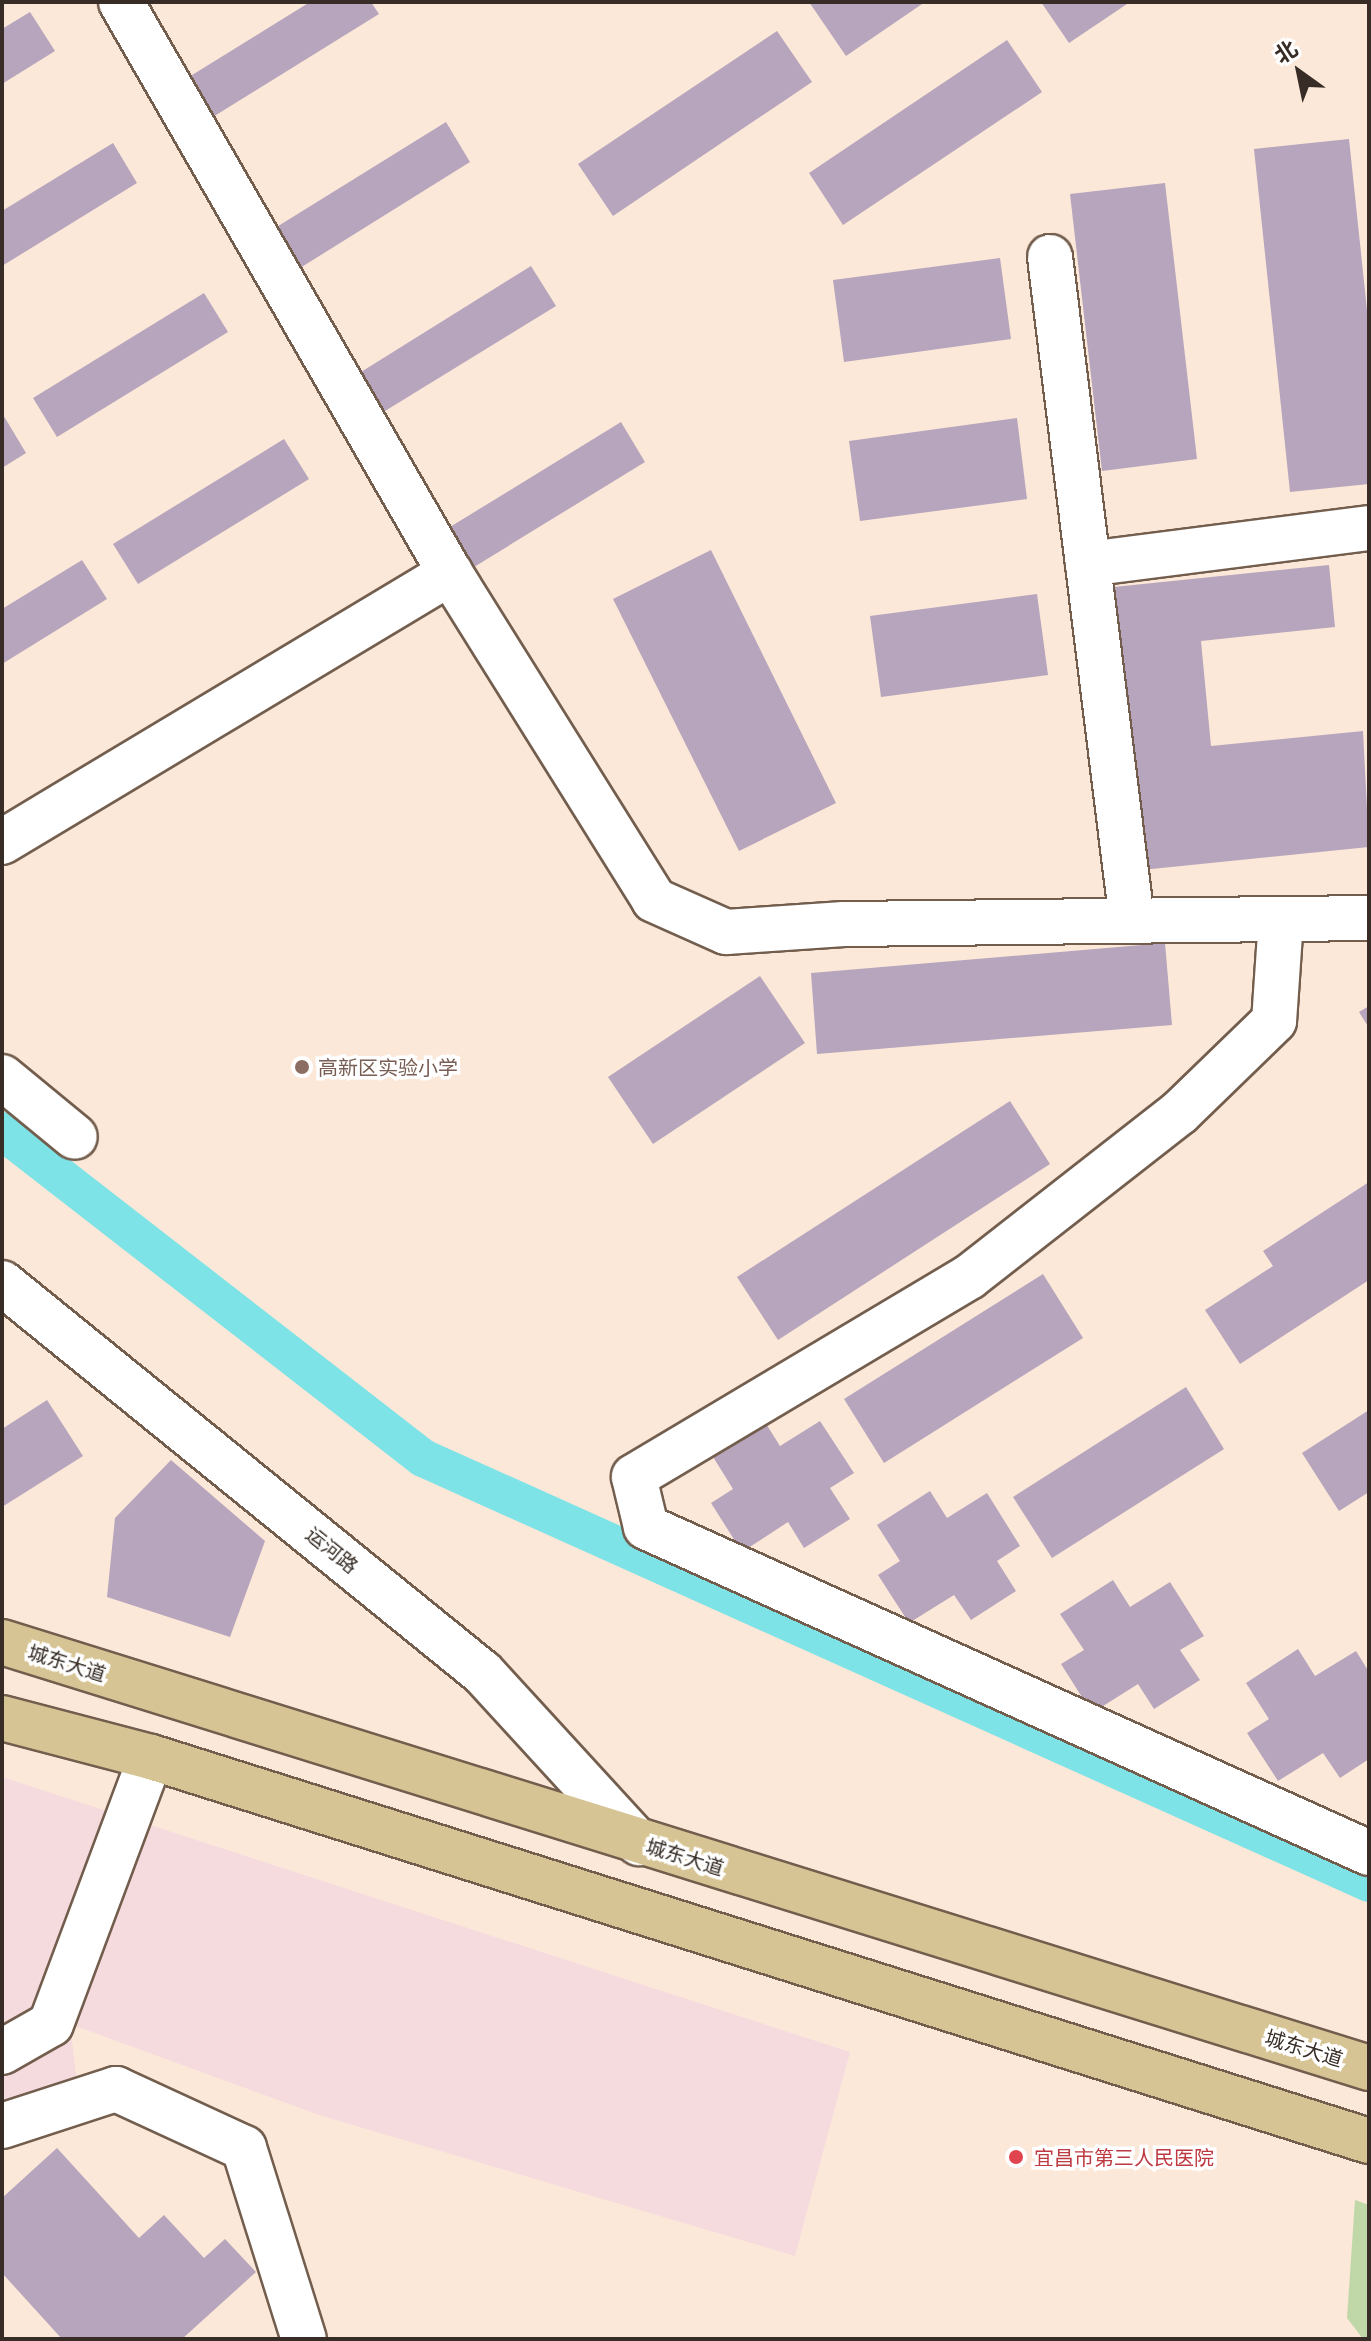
<!DOCTYPE html>
<meta charset="utf-8">
<style>
body{margin:0}
#map{position:relative;width:1371px;height:2341px;overflow:hidden;background:#fce8d9;font-family:"Asap Condensed","Noto Sans SC",sans-serif}
div>[style]{position:absolute}
.commercial>*{inset:0;background:#f6dbde}
.green>*{inset:0;background:#c0d7a8}
.canal>*{height:38px;margin:-19px;padding:0 19px;transform-origin:19px;border-radius:19px;background:#7de3e6}
.building>*{inset:0;background:#b6a5bc}
.roads{filter:drop-shadow(2px 0 #735e4e) drop-shadow(-2px 0 #735e4e) drop-shadow(0 2px #735e4e) drop-shadow(0 -2px #735e4e)}
.minor>*{height:44px;margin:-22px;padding:0 22px;transform-origin:22px;border-radius:22px;background:#fff}
.major>*{height:44px;margin:-22px;padding:0 22px;transform-origin:22px;border-radius:22px;background:#d7c494}
.dots>*{width:22px;height:22px;translate:-50% -50%;box-sizing:border-box;border:4px solid #fff;border-radius:50%}
span{translate:-50% -50%;white-space:nowrap;text-align:center;line-height:1.15;-webkit-text-stroke:7px #fff;paint-order:stroke}
.education-label{font-size:20px;color:#785e54}
.left{translate:0 -50%;text-align:left}
.street-label{font-size:20px;color:#372d26}
.health-label{font-size:20px;color:#be3a42}
.frame{position:absolute;inset:0;border:4px solid #372d26;pointer-events:none}
.north{position:absolute;left:1259px;top:32px;width:80px;height:80px;-webkit-text-stroke:6px #fff;paint-order:stroke;rotate:327deg;font-size:22px;font-weight:700;line-height:32px;text-align:center;color:#372d26}
.north::after{content:'';display:block;margin:auto;width:28px;height:36px;background:#372d26;clip-path:polygon(50% 0,100% 100%,50% 72%,0 100%)}
</style>
<div id="map">
<div class="commercial">
<i style="clip-path:polygon(2px 1777px,850px 2052px,795px 2256px,319px 2115px,70px 2024px,77px 2082px,2px 2103px)"></i>
</div>
<div class="green">
<i style="clip-path:polygon(1355px 2200px,1369px 2205px,1369px 2339px,1363px 2339px,1347px 2318px)"></i>
</div>
<div class="canal">
<i style="left:2px;top:1131px;width:533px;rotate:37.84deg"></i>
<i style="left:423px;top:1458px;width:1037px;rotate:24.19deg"></i>
</div>
<div class="building">
<i style="clip-path:polygon(310px 2px,371px 2px,379px 14px,208px 120px,184px 80px)"></i>
<i style="clip-path:polygon(809px 2px,925px 2px,846px 56px)"></i>
<i style="clip-path:polygon(1041px 2px,1130px 2px,1069px 43px)"></i>
<i style="clip-path:polygon(30px 12px,55px 51px,2px 84px,2px 29px)"></i>
<i style="clip-path:polygon(777px 31px,812px 82px,613px 216px,578px 164px)"></i>
<i style="clip-path:polygon(1007px 40px,1042px 92px,843px 225px,809px 173px)"></i>
<i style="clip-path:polygon(446px 122px,470px 162px,300px 268px,275px 228px)"></i>
<i style="clip-path:polygon(1349px 139px,1369px 329px,1369px 484px,1290px 492px,1254px 149px)"></i>
<i style="clip-path:polygon(113px 143px,137px 183px,2px 266px,2px 211px)"></i>
<i style="clip-path:polygon(1165px 183px,1197px 459px,1102px 471px,1070px 194px)"></i>
<i style="clip-path:polygon(1000px 258px,1011px 339px,844px 362px,833px 280px)"></i>
<i style="clip-path:polygon(531px 266px,556px 306px,385px 411px,361px 372px)"></i>
<i style="clip-path:polygon(204px 293px,228px 332px,57px 437px,33px 398px)"></i>
<i style="clip-path:polygon(2px 413px,26px 453px,2px 468px)"></i>
<i style="clip-path:polygon(1017px 418px,1027px 499px,860px 521px,849px 441px)"></i>
<i style="clip-path:polygon(621px 422px,645px 462px,474px 567px,450px 527px)"></i>
<i style="clip-path:polygon(284px 439px,309px 479px,138px 584px,113px 544px)"></i>
<i style="clip-path:polygon(711px 550px,836px 803px,739px 851px,613px 599px)"></i>
<i style="clip-path:polygon(82px 560px,107px 599px,2px 664px,2px 609px)"></i>
<i style="clip-path:polygon(1329px 565px,1335px 627px,1201px 641px,1211px 746px,1363px 731px,1369px 847px,1132px 871px,1104px 588px)"></i>
<i style="clip-path:polygon(1037px 594px,1048px 675px,881px 697px,870px 616px)"></i>
<i style="clip-path:polygon(1165px 943px,1172px 1025px,817px 1054px,811px 973px)"></i>
<i style="clip-path:polygon(760px 976px,805px 1043px,653px 1144px,608px 1077px)"></i>
<i style="clip-path:polygon(1369px 1006px,1369px 1028px,1359px 1012px)"></i>
<i style="clip-path:polygon(1010px 1101px,1050px 1164px,778px 1340px,737px 1277px)"></i>
<i style="clip-path:polygon(1369px 1182px,1369px 1280px,1240px 1364px,1205px 1310px,1273px 1266px,1263px 1251px)"></i>
<i style="clip-path:polygon(1043px 1274px,1083px 1338px,884px 1463px,844px 1399px)"></i>
<i style="clip-path:polygon(1186px 1387px,1224px 1449px,1052px 1558px,1013px 1497px)"></i>
<i style="clip-path:polygon(47px 1400px,83px 1456px,2px 1507px,2px 1429px)"></i>
<i style="clip-path:polygon(1369px 1410px,1369px 1492px,1339px 1511px,1302px 1453px)"></i>
<i style="clip-path:polygon(763px 1419px,780px 1446px,820px 1421px,854px 1473px,830px 1488px,850px 1519px,804px 1548px,788px 1522px,742px 1552px,711px 1503px,733px 1489px,710px 1452px)"></i>
<i style="clip-path:polygon(171px 1460px,265px 1541px,230px 1637px,107px 1597px,115px 1518px)"></i>
<i style="clip-path:polygon(930px 1491px,947px 1518px,987px 1493px,1020px 1546px,997px 1561px,1016px 1591px,971px 1620px,954px 1595px,909px 1623px,878px 1575px,900px 1561px,877px 1525px)"></i>
<i style="clip-path:polygon(1113px 1580px,1130px 1607px,1170px 1582px,1204px 1636px,1180px 1650px,1200px 1680px,1154px 1709px,1138px 1684px,1092px 1713px,1061px 1664px,1084px 1650px,1060px 1614px)"></i>
<i style="clip-path:polygon(1298px 1649px,1315px 1676px,1356px 1651px,1369px 1672px,1369px 1759px,1340px 1778px,1323px 1753px,1278px 1781px,1247px 1733px,1269px 1719px,1246px 1683px)"></i>
<i style="clip-path:polygon(57px 2148px,139px 2238px,164px 2215px,204px 2258px,225px 2239px,256px 2272px,182px 2339px,62px 2339px,2px 2273px,2px 2198px)"></i>
</div>
<div class="roads">
<div class="minor">
<i style="left:121px;top:2px;width:659px;rotate:60.05deg"></i>
<i style="left:1050px;top:257px;width:669px;rotate:82.96deg"></i>
<i style="left:1088px;top:564px;width:283px;rotate:-7.3deg"></i>
<i style="left:2px;top:842px;width:523px;rotate:-30.98deg"></i>
<i style="left:450px;top:573px;width:385px;rotate:58deg"></i>
<i style="left:654px;top:900px;width:79px;rotate:24deg"></i>
<i style="left:726px;top:932px;width:118px;rotate:-3.9deg"></i>
<i style="left:844px;top:924px;width:525px;rotate:-0.65deg"></i>
<i style="left:1281px;top:919px;width:102px;rotate:93.9deg"></i>
<i style="left:1274px;top:1021px;width:132px;rotate:135.9deg"></i>
<i style="left:1179px;top:1113px;width:266px;rotate:142deg"></i>
<i style="left:969px;top:1277px;width:390px;rotate:149.2deg"></i>
<i style="left:634px;top:1477px;width:51px;rotate:76.5deg"></i>
<i style="left:646px;top:1527px;width:793px;rotate:24.27deg"></i>
<i style="left:2px;top:1077px;width:94px;rotate:39.4deg"></i>
<i style="left:2px;top:1283px;width:619px;rotate:39.04deg"></i>
<i style="left:483px;top:1673px;width:231px;rotate:47.5deg"></i>
<i style="left:2px;top:2052px;width:56px;rotate:-29.7deg"></i>
<i style="left:51px;top:2024px;width:285px;rotate:-69.5deg"></i>
<i style="left:2px;top:2126px;width:120px;rotate:-18deg"></i>
<i style="left:116px;top:2089px;width:141px;rotate:24.7deg"></i>
<i style="left:244px;top:2148px;width:200px;rotate:72.6deg"></i>
</div>
<div class="major">
<i style="left:2px;top:1642px;width:1432px;rotate:17.31deg"></i>
<i style="left:2px;top:1718px;width:154px;rotate:14.7deg"></i>
<i style="left:151px;top:1757px;width:1277px;rotate:17.5deg"></i>
</div>
</div>
<div class="dots">
<i style="left:302px;top:1067px;background:#8d6e63"></i>
<i style="left:1016px;top:2157px;background:#e0444e"></i>
</div>
<div class="education-label">
<span class="left" style="left:318px;top:1067px">高新区实验小学</span>
</div>
<div class="street-label">
<span style="left:332px;top:1550px;rotate:39deg">运河路</span>
<span style="left:67px;top:1663px;rotate:17deg">城东大道</span>
<span style="left:685px;top:1857px;rotate:17deg">城东大道</span>
<span style="left:1304px;top:2048px;rotate:17deg">城东大道</span>
</div>
<div class="health-label">
<span class="left" style="left:1034px;top:2157px">宜昌市第三人民医院</span>
</div>
<div class="frame"></div>
<div class="north">北</div>
</div>
